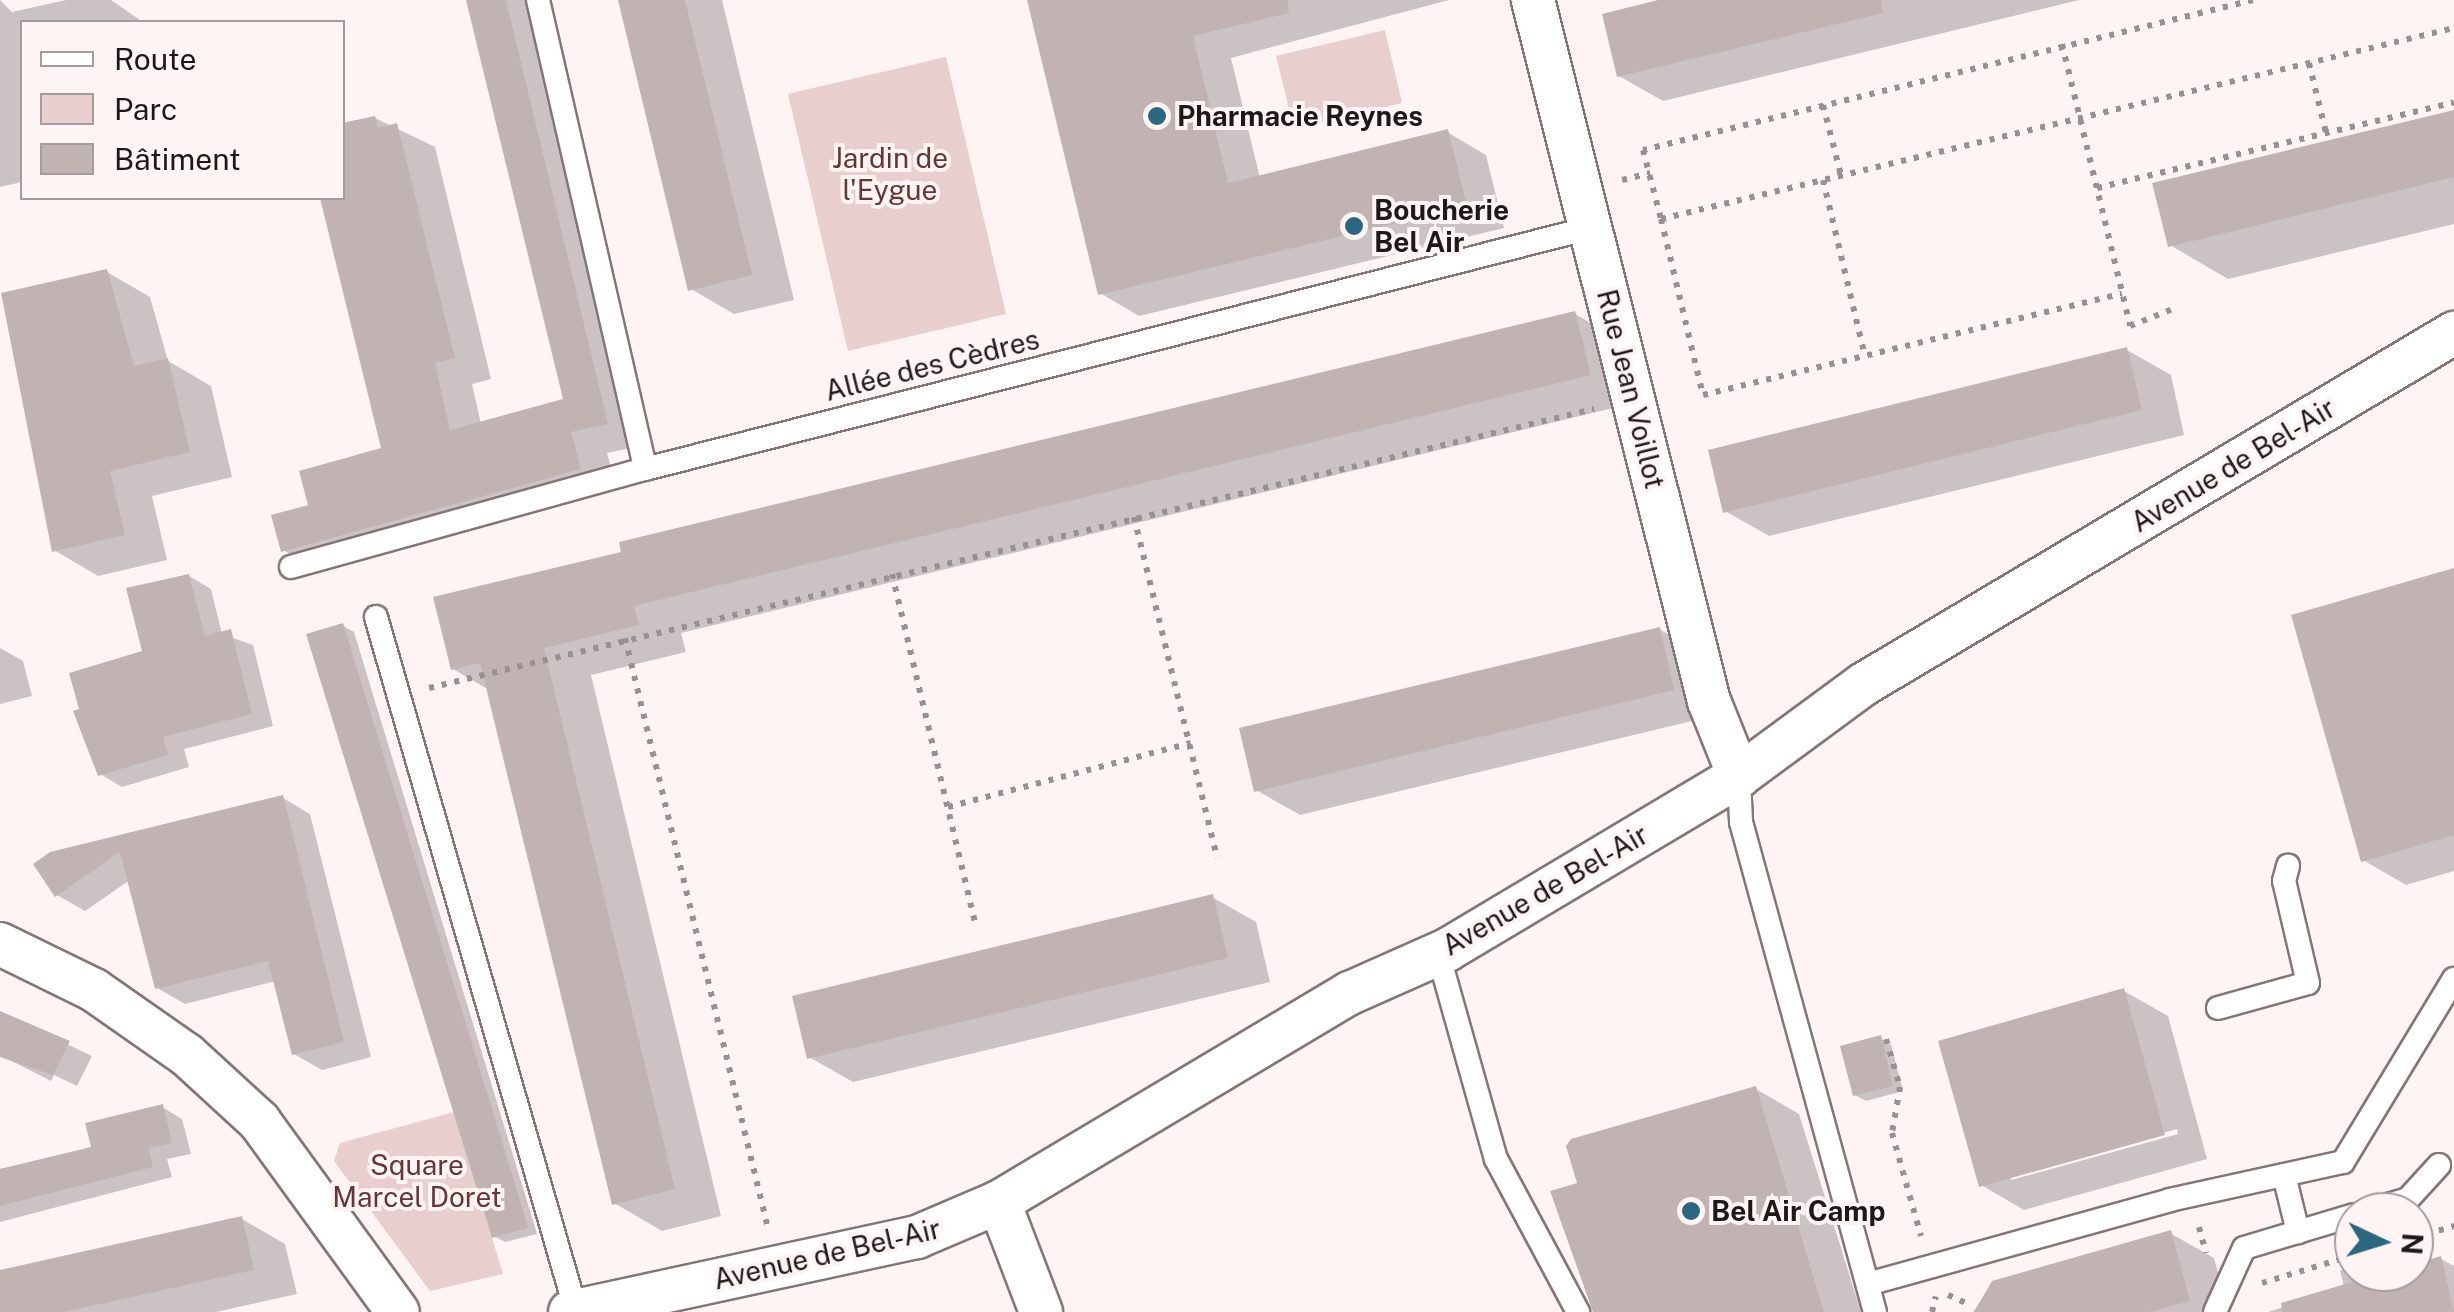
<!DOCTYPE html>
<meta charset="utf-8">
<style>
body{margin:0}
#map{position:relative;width:2454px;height:1312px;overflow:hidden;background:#fef4f4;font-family:"Public Sans",sans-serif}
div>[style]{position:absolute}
.green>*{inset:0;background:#e8cfce}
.shadow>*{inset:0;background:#0003}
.building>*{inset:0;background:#c2b3b3}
.path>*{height:6px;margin-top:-3px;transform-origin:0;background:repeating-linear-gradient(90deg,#999191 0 5px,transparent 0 13px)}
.roads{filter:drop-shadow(2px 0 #847676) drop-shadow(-2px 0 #847676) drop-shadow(0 2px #847676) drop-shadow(0 -2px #847676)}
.lane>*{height:22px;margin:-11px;padding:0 11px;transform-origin:11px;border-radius:11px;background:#fff}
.street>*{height:42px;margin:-21px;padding:0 21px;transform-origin:21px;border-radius:21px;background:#fff}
.dots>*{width:28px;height:28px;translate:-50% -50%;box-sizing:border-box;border:5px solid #fef4f4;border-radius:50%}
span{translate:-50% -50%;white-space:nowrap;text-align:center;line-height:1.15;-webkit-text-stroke:8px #fef4f4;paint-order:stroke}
.poi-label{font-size:28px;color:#1e1919;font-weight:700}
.left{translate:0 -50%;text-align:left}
.park-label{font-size:28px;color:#673536}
.street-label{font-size:28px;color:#1e1919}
.legend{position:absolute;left:20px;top:20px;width:325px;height:180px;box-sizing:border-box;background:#fef4f4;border:2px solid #a49c9c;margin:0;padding:12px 18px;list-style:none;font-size:30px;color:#1e1919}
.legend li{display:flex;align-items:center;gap:20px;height:50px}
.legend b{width:50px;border:2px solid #a49c9c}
.north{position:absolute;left:2334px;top:1192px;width:100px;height:100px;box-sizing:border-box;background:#fef4f4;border:2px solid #a49c9c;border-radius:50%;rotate:94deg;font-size:28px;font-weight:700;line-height:40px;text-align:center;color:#1e1919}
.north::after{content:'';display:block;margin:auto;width:35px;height:45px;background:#2b677f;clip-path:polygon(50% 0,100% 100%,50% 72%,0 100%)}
</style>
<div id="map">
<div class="green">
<i style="clip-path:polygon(1385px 30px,1402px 103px,1294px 129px,1276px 56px)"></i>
<i style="clip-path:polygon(946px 57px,1006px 314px,848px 351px,788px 94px)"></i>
<i style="clip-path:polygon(454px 1112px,503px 1274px,430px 1291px,334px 1161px,340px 1143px)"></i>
</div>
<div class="shadow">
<i style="clip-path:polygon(0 0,12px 12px,66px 0,111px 0,143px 22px,22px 22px,22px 182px,0 187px)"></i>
<i style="clip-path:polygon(469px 0,537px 0,645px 445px,607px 453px,617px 490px,321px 572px,283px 550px,311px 507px,384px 450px,323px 198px,342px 198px,375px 118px,435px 147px,491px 379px,472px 384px,481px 424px,566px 401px)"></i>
<i style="clip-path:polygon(621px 0,722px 0,794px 300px,734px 314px,691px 289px)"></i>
<i style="clip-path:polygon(1030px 0,1449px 0,1231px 58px,1260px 178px,1447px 132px,1486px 155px,1504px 228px,1139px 316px,1100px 293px)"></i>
<i style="clip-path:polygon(1669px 0,2079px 0,1663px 101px,1619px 76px)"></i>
<i style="clip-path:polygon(2454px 113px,2454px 224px,2228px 279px,2170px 245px)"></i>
<i style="clip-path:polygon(107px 272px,150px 297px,168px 361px,211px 386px,232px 477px,152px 496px,167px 560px,98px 576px,54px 550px)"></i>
<i style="clip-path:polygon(1575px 314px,1623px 341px,1638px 402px,681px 633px,686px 652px,591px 675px,721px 1216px,662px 1231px,614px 1203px,489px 690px,453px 669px,624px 554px)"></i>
<i style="clip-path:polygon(2127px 350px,2171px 375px,2184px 435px,1769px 536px,1725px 511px)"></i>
<i style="clip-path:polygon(2454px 571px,2454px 871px,2406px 885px,2363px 860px)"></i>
<i style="clip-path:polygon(189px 576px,211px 589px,222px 634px,253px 645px,273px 726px,184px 749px,189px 767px,122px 787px,100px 774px,145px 653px)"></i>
<i style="clip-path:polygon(343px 626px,354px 632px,537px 1234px,505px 1242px,494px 1236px)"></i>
<i style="clip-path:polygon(1659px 629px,1703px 654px,1717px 715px,1300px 815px,1256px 790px)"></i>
<i style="clip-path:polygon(0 648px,23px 661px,32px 696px,0 704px)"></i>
<i style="clip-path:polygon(283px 798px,310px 814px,371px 1057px,322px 1070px,294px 1054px,276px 981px,185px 1004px,157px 988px,130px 880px,85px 911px,57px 895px,36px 864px)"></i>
<i style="clip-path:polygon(1212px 897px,1256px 922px,1270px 982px,853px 1082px,809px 1057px)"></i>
<i style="clip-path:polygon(evenodd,2124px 991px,2168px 1016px,2207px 1159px,2024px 1210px,1981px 1185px,2124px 991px,2177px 1129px,2178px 1134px,2011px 1180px,2011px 1175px,2177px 1129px)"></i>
<i style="clip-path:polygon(0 1012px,92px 1056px,77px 1086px,54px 1075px,51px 1081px,0 1055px)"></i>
<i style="clip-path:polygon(1880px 1038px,1891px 1044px,1903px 1091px,1866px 1101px,1855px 1095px)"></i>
<i style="clip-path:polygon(1756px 1089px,1799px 1114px,1861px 1312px,1616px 1312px,1580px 1185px)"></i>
<i style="clip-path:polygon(162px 1107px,182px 1119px,191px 1154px,167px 1159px,172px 1177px,0 1222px,0 1169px,94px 1149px)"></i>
<i style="clip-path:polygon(242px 1219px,285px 1244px,297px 1294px,216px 1312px,0 1312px,0 1272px)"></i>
<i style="clip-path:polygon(2170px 1233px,2214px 1258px,2229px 1312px,1973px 1312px,1993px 1284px)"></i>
<i style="clip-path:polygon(2441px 1259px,2454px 1266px,2454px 1312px,2268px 1312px,2344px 1287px,2340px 1270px,2414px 1272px)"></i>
</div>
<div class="building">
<i style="clip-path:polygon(466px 0,506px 0,608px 424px,571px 432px,581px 469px,281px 552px,271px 515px,308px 505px,299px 471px,381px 448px,320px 198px,342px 198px,342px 123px,375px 116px,378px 128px,397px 123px,455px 358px,435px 363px,450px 430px,563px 399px)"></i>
<i style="clip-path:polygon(618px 0,685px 0,752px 275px,688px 291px)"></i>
<i style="clip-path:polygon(1027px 0,1288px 0,1289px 13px,1193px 36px,1228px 183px,1448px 129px,1467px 206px,1098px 295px)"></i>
<i style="clip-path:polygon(1658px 0,1881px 0,1883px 13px,1617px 77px,1602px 14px)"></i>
<i style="clip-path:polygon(2454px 110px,2454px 177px,2168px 247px,2152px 183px)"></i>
<i style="clip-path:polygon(107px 269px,134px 366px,168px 358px,190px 452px,110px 471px,125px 535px,52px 552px,1px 293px)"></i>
<i style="clip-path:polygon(1575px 311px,1591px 375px,634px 606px,639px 625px,544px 648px,675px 1189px,612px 1205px,480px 663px,451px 670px,433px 597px,621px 552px,619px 542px)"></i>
<i style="clip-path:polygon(2127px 347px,2142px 410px,1723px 513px,1708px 450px)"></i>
<i style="clip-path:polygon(2454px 568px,2454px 835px,2361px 862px,2291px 615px)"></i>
<i style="clip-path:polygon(189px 574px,205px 636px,231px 629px,252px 714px,163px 737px,168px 755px,98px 776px,73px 711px,79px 709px,69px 673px,142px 651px,126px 588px)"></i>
<i style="clip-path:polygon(343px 623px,522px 1207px,528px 1228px,492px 1238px,306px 634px)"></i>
<i style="clip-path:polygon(1660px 627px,1674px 690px,1254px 792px,1239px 728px)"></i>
<i style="clip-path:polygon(283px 795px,344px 1042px,292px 1055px,268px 961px,155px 989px,120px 852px,55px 897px,33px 864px,50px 852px)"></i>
<i style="clip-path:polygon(1213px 894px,1228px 958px,807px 1059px,792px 996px)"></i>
<i style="clip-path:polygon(2124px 988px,2165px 1135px,1979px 1187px,1938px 1041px)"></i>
<i style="clip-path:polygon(0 1011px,70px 1041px,53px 1075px,0 1057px)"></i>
<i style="clip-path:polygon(1881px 1035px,1893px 1086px,1853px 1096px,1840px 1046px)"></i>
<i style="clip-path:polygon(1756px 1086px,1824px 1312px,1593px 1312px,1550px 1191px,1577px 1183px,1566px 1146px,1571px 1139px)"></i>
<i style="clip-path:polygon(163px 1104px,172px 1143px,148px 1148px,153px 1167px,0 1206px,0 1169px,91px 1147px,85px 1123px)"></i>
<i style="clip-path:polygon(242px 1216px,254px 1270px,64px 1312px,0 1312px,0 1270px)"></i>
<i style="clip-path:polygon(2171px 1230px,2190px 1301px,2150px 1312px,1974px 1312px,1992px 1281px)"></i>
<i style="clip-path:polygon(2441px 1256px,2454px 1312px,2282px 1312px,2281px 1303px,2386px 1272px,2414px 1272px,2414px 1264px)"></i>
</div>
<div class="path">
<i style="left:2253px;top:0;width:628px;rotate:166.18deg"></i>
<i style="left:1643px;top:150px;width:71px;rotate:75.4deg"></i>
<i style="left:1661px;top:219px;width:816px;rotate:-13.54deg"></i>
<i style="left:2062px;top:44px;width:290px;rotate:76.4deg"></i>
<i style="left:2130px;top:326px;width:46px;rotate:-21.6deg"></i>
<i style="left:2309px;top:63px;width:72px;rotate:76.3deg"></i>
<i style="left:1823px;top:105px;width:72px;rotate:75.6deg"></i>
<i style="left:1622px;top:180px;width:29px;rotate:-14deg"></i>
<i style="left:1823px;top:180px;width:181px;rotate:76.6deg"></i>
<i style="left:2097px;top:188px;width:367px;rotate:-13.5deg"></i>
<i style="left:1661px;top:219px;width:181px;rotate:76.6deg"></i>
<i style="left:1703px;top:395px;width:431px;rotate:-13.6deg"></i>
<i style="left:1134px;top:517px;width:351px;rotate:76.3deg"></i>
<i style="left:892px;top:574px;width:358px;rotate:76.6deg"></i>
<i style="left:625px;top:638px;width:607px;rotate:76.38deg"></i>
<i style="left:429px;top:688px;width:1198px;rotate:-13.47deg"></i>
<i style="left:948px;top:807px;width:251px;rotate:-14.8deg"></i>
<i style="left:1886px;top:1039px;width:50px;rotate:73.7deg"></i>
<i style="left:1900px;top:1087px;width:47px;rotate:99.9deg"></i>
<i style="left:1892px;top:1133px;width:107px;rotate:74.3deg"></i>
<i style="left:2199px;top:1227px;width:27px;rotate:75deg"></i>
<i style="left:2414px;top:1238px;width:42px;rotate:-16.7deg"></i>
<i style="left:2262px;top:1283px;width:96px;rotate:-16.9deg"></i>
<i style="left:1948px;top:1295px;width:22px;rotate:24deg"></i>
<i style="left:1932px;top:1312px;width:16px;rotate:-76deg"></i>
</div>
<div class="roads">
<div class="lane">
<i style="left:538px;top:0;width:481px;rotate:77.1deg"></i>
<i style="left:291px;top:567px;width:367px;rotate:-15.5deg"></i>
<i style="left:645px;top:469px;width:975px;rotate:-14.31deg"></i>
<i style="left:376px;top:617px;width:722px;rotate:73.92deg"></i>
<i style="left:1739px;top:776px;width:46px;rotate:87.5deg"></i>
<i style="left:1741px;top:822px;width:508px;rotate:74.71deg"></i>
<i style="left:1438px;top:953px;width:214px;rotate:74.3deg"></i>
<i style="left:1496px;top:1159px;width:174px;rotate:61.8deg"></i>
<i style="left:2218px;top:1008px;width:93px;rotate:-15.5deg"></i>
<i style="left:2308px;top:983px;width:105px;rotate:-103.2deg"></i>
<i style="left:2284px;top:881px;width:16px;rotate:-75deg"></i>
<i style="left:2284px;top:1175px;width:59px;rotate:76.2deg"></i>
<i style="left:2364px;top:1212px;width:46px;rotate:-16.5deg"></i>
<i style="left:2408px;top:1199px;width:46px;rotate:-47.6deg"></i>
<i style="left:1868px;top:1284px;width:313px;rotate:-15.5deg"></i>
<i style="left:2170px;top:1200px;width:177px;rotate:-12.4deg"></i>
<i style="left:2343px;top:1162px;width:214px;rotate:-58.8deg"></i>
<i style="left:2215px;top:1312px;width:70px;rotate:-65.6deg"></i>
<i style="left:2244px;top:1248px;width:115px;rotate:-16.7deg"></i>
</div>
<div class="street">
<i style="left:1533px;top:0;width:723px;rotate:75.91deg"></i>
<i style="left:1709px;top:701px;width:81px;rotate:68.2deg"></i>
<i style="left:0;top:944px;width:105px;rotate:26.1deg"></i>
<i style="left:94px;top:990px;width:113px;rotate:35deg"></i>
<i style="left:187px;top:1055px;width:98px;rotate:42.5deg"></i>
<i style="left:259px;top:1121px;width:236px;rotate:54deg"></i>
<i style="left:999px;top:1202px;width:118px;rotate:69.1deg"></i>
<i style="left:570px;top:1312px;width:355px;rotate:-12.2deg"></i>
<i style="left:917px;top:1237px;width:89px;rotate:-23.1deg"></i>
<i style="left:999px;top:1202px;width:409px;rotate:-30.8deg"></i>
<i style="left:1350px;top:993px;width:106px;rotate:-23.9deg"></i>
<i style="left:1447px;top:950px;width:340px;rotate:-30.8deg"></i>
<i style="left:1739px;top:776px;width:155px;rotate:-36.4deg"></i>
<i style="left:1864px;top:684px;width:687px;rotate:-30.75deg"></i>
</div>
</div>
<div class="dots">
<i style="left:1157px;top:116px;background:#2b677f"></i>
<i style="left:1354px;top:226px;background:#2b677f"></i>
<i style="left:1691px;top:1211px;background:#2b677f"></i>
</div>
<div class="poi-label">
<span class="left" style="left:1177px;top:116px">Pharmacie Reynes</span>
<span class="left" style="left:1374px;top:226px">Boucherie<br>Bel Air</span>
<span class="left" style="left:1711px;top:1211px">Bel Air Camp</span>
</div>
<div class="park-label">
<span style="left:890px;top:174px">Jardin de<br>l'Eygue</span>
<span style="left:417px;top:1181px">Square<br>Marcel Doret</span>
</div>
<div class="street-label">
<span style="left:932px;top:365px;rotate:-14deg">Allée des Cèdres</span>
<span style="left:1631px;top:389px;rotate:76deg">Rue Jean Voillot</span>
<span style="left:2233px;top:465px;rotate:-31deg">Avenue de Bel-Air</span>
<span style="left:1545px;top:890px;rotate:-30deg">Avenue de Bel-Air</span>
<span style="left:827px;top:1254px;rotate:-13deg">Avenue de Bel-Air</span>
</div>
<ul class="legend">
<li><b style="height:12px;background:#fff"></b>Route</li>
<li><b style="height:28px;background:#e8cfce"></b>Parc</li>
<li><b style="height:28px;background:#c2b3b3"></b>Bâtiment</li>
</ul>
<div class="north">N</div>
</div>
